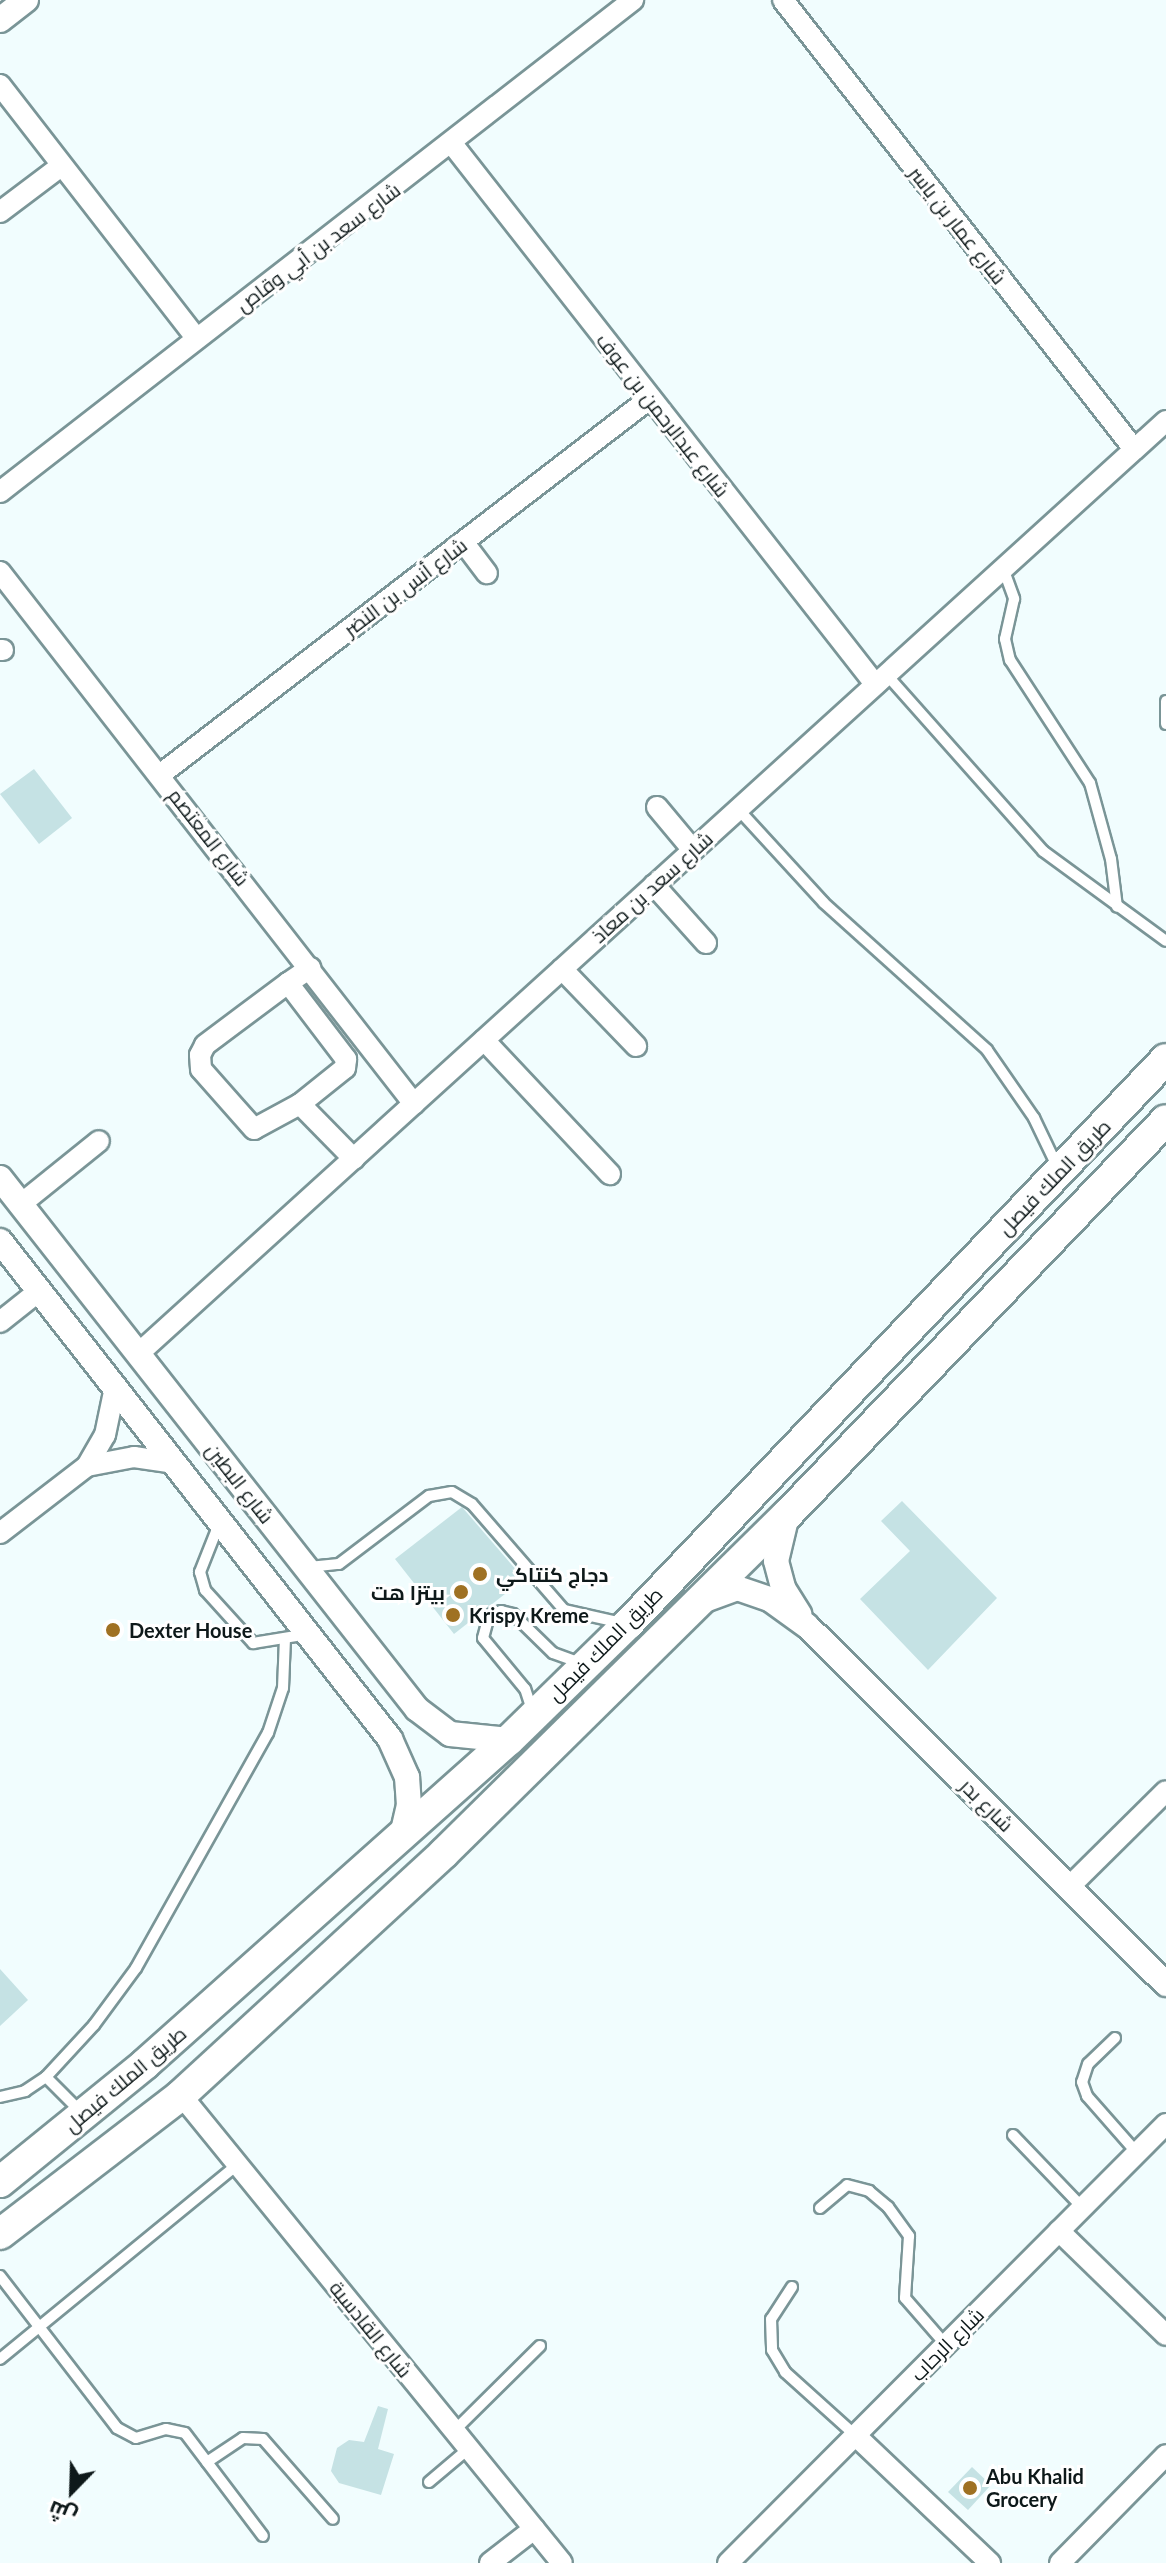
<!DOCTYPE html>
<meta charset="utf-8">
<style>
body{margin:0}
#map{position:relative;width:1166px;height:2563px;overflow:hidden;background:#f1fdfe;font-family:Lato,Cairo,sans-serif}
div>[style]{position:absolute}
.building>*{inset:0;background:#c5e2e4}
.roads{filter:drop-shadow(2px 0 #7a9597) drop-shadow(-2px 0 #7a9597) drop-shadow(0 2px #7a9597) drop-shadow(0 -2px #7a9597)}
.service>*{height:10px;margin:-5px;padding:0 5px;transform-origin:5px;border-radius:5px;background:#fff}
.minor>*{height:20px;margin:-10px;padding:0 10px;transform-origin:10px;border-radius:10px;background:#fff}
.tertiary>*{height:24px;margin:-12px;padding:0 12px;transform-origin:12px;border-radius:12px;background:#fff}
.primary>*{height:30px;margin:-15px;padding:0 15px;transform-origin:15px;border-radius:15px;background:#fff}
.dots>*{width:22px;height:22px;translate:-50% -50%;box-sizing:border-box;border:4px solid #fff;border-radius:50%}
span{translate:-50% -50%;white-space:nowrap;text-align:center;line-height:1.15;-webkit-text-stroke:6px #fff;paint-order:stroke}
.street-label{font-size:20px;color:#0e191a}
.poi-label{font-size:20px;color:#0e191a;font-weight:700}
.left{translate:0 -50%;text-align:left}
.right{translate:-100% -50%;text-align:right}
.north{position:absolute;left:32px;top:2451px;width:80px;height:80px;-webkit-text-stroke:6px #fff;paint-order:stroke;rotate:203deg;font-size:22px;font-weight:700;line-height:32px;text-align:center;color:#0e191a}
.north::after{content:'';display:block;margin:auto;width:28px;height:36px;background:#0e191a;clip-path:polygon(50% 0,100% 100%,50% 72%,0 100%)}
</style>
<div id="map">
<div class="building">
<i style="clip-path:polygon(34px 769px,72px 818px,39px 844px,0 794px)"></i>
<i style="clip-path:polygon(902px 1501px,997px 1598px,928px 1670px,860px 1599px,910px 1551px,881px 1521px)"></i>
<i style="clip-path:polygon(462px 1507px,524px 1579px,454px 1634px,395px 1559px)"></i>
<i style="clip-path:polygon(0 1969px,28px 2000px,0 2026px)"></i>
<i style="clip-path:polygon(378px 2406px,388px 2409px,378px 2449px,394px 2454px,381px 2495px,339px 2483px,331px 2471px,337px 2448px,349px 2440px,364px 2442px)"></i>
<i style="clip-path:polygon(972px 2467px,991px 2485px,968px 2510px,948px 2492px)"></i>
</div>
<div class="roads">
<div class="service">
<i style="left:1003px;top:568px;width:33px;rotate:70deg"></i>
<i style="left:1014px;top:599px;width:41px;rotate:102.7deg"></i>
<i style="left:1005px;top:639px;width:22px;rotate:77deg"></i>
<i style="left:1010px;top:660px;width:147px;rotate:57deg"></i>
<i style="left:1090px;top:783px;width:79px;rotate:74.6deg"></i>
<i style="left:1111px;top:859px;width:48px;rotate:82.9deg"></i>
<i style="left:886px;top:674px;width:237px;rotate:48.4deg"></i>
<i style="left:1043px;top:851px;width:152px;rotate:36.2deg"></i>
<i style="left:1166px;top:701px;width:23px;rotate:90deg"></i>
<i style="left:738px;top:809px;width:127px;rotate:47.5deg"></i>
<i style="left:824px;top:903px;width:219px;rotate:42deg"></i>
<i style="left:987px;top:1050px;width:83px;rotate:55.3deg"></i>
<i style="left:1034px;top:1118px;width:55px;rotate:64.4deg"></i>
<i style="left:219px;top:1524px;width:52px;rotate:111.6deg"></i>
<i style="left:200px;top:1572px;width:19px;rotate:74deg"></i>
<i style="left:205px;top:1590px;width:72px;rotate:47.8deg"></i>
<i style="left:253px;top:1643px;width:56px;rotate:-9.3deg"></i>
<i style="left:309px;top:1567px;width:30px;rotate:-6deg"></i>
<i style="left:339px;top:1564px;width:113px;rotate:-37.1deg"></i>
<i style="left:429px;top:1496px;width:23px;rotate:-10deg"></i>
<i style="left:452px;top:1492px;width:23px;rotate:31deg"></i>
<i style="left:472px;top:1504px;width:140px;rotate:49deg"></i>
<i style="left:564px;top:1610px;width:59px;rotate:12.6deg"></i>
<i style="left:532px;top:1710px;width:22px;rotate:-108deg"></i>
<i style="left:525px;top:1689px;width:66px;rotate:-129.5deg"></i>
<i style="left:483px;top:1638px;width:24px;rotate:-75deg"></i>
<i style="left:489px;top:1615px;width:13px;rotate:-18deg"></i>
<i style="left:501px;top:1611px;width:12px;rotate:14deg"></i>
<i style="left:513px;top:1614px;width:56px;rotate:44.3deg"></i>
<i style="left:553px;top:1653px;width:29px;rotate:20deg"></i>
<i style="left:1115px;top:2038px;width:37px;rotate:136deg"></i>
<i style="left:1088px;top:2064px;width:19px;rotate:108deg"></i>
<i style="left:1082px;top:2082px;width:15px;rotate:70deg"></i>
<i style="left:1087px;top:2096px;width:76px;rotate:48.7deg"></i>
<i style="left:46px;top:2077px;width:48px;rotate:45deg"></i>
<i style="left:0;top:2097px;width:26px;rotate:-13deg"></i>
<i style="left:25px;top:2091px;width:25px;rotate:-34deg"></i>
<i style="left:46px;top:2077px;width:71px;rotate:-47.3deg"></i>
<i style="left:94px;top:2025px;width:71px;rotate:-53.6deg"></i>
<i style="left:136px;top:1968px;width:270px;rotate:-60.7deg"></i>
<i style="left:268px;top:1733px;width:47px;rotate:-71.6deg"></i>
<i style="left:283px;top:1688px;width:49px;rotate:-87.7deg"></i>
<i style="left:1013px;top:2135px;width:100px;rotate:46.2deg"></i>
<i style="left:820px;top:2208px;width:35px;rotate:-40deg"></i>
<i style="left:847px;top:2185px;width:23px;rotate:15deg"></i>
<i style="left:869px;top:2191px;width:25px;rotate:40deg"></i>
<i style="left:888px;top:2207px;width:36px;rotate:54deg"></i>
<i style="left:909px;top:2236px;width:62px;rotate:93.7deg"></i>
<i style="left:905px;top:2298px;width:62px;rotate:48.9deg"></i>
<i style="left:0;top:2276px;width:192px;rotate:52.4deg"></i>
<i style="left:117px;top:2428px;width:21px;rotate:28deg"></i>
<i style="left:136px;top:2438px;width:31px;rotate:-17deg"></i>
<i style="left:166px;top:2429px;width:19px;rotate:12deg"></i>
<i style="left:185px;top:2433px;width:129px;rotate:52.9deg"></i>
<i style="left:792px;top:2287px;width:38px;rotate:123deg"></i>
<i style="left:771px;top:2319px;width:31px;rotate:88deg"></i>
<i style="left:772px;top:2350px;width:26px;rotate:59deg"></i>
<i style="left:785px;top:2372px;width:96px;rotate:42deg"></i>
<i style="left:0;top:2359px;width:306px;rotate:-39.3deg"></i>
<i style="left:454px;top:2431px;width:121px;rotate:-44.7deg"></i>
<i style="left:207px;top:2462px;width:43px;rotate:-33.7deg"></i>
<i style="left:243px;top:2438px;width:20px;rotate:3deg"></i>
<i style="left:263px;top:2439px;width:106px;rotate:48.8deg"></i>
<i style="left:429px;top:2482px;width:51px;rotate:-40.2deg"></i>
</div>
<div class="minor">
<i style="left:783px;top:0;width:570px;rotate:51.98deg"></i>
<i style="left:0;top:85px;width:321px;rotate:52.2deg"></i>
<i style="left:453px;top:145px;width:685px;rotate:51.94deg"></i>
<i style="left:0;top:212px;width:76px;rotate:-37deg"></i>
<i style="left:0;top:492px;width:802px;rotate:-37.86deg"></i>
<i style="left:464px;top:543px;width:38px;rotate:53deg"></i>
<i style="left:0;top:572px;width:674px;rotate:52.11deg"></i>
<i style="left:0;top:650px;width:3px"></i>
<i style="left:161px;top:774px;width:615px;rotate:-37.54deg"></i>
<i style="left:657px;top:807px;width:56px;rotate:50.1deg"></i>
<i style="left:654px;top:885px;width:78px;rotate:48.1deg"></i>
<i style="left:562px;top:969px;width:107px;rotate:46.1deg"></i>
<i style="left:288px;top:983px;width:96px;rotate:52.7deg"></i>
<i style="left:346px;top:1059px;width:9px;rotate:96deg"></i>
<i style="left:345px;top:1068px;width:58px;rotate:141.3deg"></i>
<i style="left:300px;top:1104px;width:52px;rotate:151.5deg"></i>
<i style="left:254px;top:1129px;width:80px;rotate:-131.5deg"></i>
<i style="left:201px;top:1069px;width:14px;rotate:-94deg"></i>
<i style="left:200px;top:1055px;width:11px;rotate:-63deg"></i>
<i style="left:205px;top:1045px;width:104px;rotate:-36.8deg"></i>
<i style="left:288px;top:983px;width:27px;rotate:-34deg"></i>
<i style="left:484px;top:1040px;width:184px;rotate:46.8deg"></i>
<i style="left:300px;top:1104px;width:77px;rotate:45.5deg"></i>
<i style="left:21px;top:1204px;width:100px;rotate:-38.9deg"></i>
<i style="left:0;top:1322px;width:50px;rotate:-38.5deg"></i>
<i style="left:138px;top:1354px;width:1388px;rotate:-42.23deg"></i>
<i style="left:87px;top:1466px;width:48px;rotate:-10.8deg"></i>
<i style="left:134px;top:1457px;width:40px;rotate:8.5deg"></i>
<i style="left:0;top:1533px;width:110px;rotate:-37.6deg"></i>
<i style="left:87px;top:1466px;width:36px;rotate:-60deg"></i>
<i style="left:105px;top:1435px;width:49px;rotate:-78.2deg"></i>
<i style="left:1069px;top:1887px;width:136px;rotate:-44.7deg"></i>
<i style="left:181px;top:2095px;width:603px;rotate:50.85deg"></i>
<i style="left:1059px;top:2231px;width:149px;rotate:44.2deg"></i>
<i style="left:856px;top:2436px;width:185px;rotate:43.5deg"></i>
<i style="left:490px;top:2563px;width:56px;rotate:-37.7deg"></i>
<i style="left:728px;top:2563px;width:620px;rotate:-45.07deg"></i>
<i style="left:1060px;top:2563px;width:151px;rotate:-45.5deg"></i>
</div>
<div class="tertiary">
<i style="left:0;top:20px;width:33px;rotate:-38deg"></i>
<i style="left:0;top:1178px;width:675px;rotate:51.86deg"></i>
<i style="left:417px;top:1709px;width:41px;rotate:37.1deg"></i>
<i style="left:450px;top:1734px;width:59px;rotate:5.8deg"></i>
<i style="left:0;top:1241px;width:633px;rotate:51.93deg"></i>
<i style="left:390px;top:1739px;width:42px;rotate:65.9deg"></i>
<i style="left:407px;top:1777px;width:28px;rotate:86deg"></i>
<i style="left:409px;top:1805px;width:32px;rotate:103deg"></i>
<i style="left:787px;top:1515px;width:47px;rotate:103.4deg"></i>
<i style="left:776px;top:1561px;width:28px;rotate:75deg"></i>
<i style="left:783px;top:1588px;width:31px;rotate:58deg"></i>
<i style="left:702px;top:1601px;width:37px;rotate:-20deg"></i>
<i style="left:737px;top:1588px;width:36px;rotate:19deg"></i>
<i style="left:771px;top:1600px;width:44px;rotate:35.8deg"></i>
<i style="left:807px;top:1626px;width:507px;rotate:44.92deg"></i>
</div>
<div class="primary">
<i style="left:0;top:2182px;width:187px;rotate:-39.1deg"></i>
<i style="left:145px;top:2064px;width:487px;rotate:-41.7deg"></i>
<i style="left:509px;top:1740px;width:166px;rotate:-44.3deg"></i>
<i style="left:628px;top:1624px;width:780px;rotate:-46.4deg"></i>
<i style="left:0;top:2234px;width:228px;rotate:-37.5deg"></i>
<i style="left:181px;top:2095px;width:357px;rotate:-42.6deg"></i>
<i style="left:444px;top:1853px;width:482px;rotate:-44.6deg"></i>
<i style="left:787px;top:1515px;width:547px;rotate:-46.18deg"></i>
</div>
</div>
<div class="dots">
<i style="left:480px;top:1574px;background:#9f7123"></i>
<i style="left:461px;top:1592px;background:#9f7123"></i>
<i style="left:453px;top:1615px;background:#9f7123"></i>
<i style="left:113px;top:1630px;background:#9f7123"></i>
<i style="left:970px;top:2488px;background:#9f7123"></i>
</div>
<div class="street-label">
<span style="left:958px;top:225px;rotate:52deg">شارع عمار بن ياسر</span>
<span style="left:318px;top:247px;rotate:-37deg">شارع سعد بن أبي وقاص</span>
<span style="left:663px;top:415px;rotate:52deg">شارع عبدالرحمن بن عوف</span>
<span style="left:405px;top:587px;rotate:-37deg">شارع أنس بن النضر</span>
<span style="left:209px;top:837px;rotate:52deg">شارع المعتصم</span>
<span style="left:652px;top:887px;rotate:-42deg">شارع سعد بن معاذ</span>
<span style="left:1054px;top:1177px;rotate:-46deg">طريق الملك فيصل</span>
<span style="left:240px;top:1483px;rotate:52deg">شارع البطين</span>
<span style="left:605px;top:1644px;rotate:-45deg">طريق الملك فيصل</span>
<span style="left:987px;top:1805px;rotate:45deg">شارع بدر</span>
<span style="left:125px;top:2079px;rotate:-40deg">طريق الملك فيصل</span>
<span style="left:371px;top:2329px;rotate:51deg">شارع القادسية</span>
<span style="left:947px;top:2344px;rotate:-45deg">شارع الرحاب</span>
</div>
<div class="poi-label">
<span class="left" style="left:496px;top:1574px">دجاج كنتاكي</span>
<span class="right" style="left:445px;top:1592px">بيتزا هت</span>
<span class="left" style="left:469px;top:1615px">Krispy Kreme</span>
<span class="left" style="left:129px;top:1630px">Dexter House</span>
<span class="left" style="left:986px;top:2488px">Abu Khalid<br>Grocery</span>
</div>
<div class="north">ش</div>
</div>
